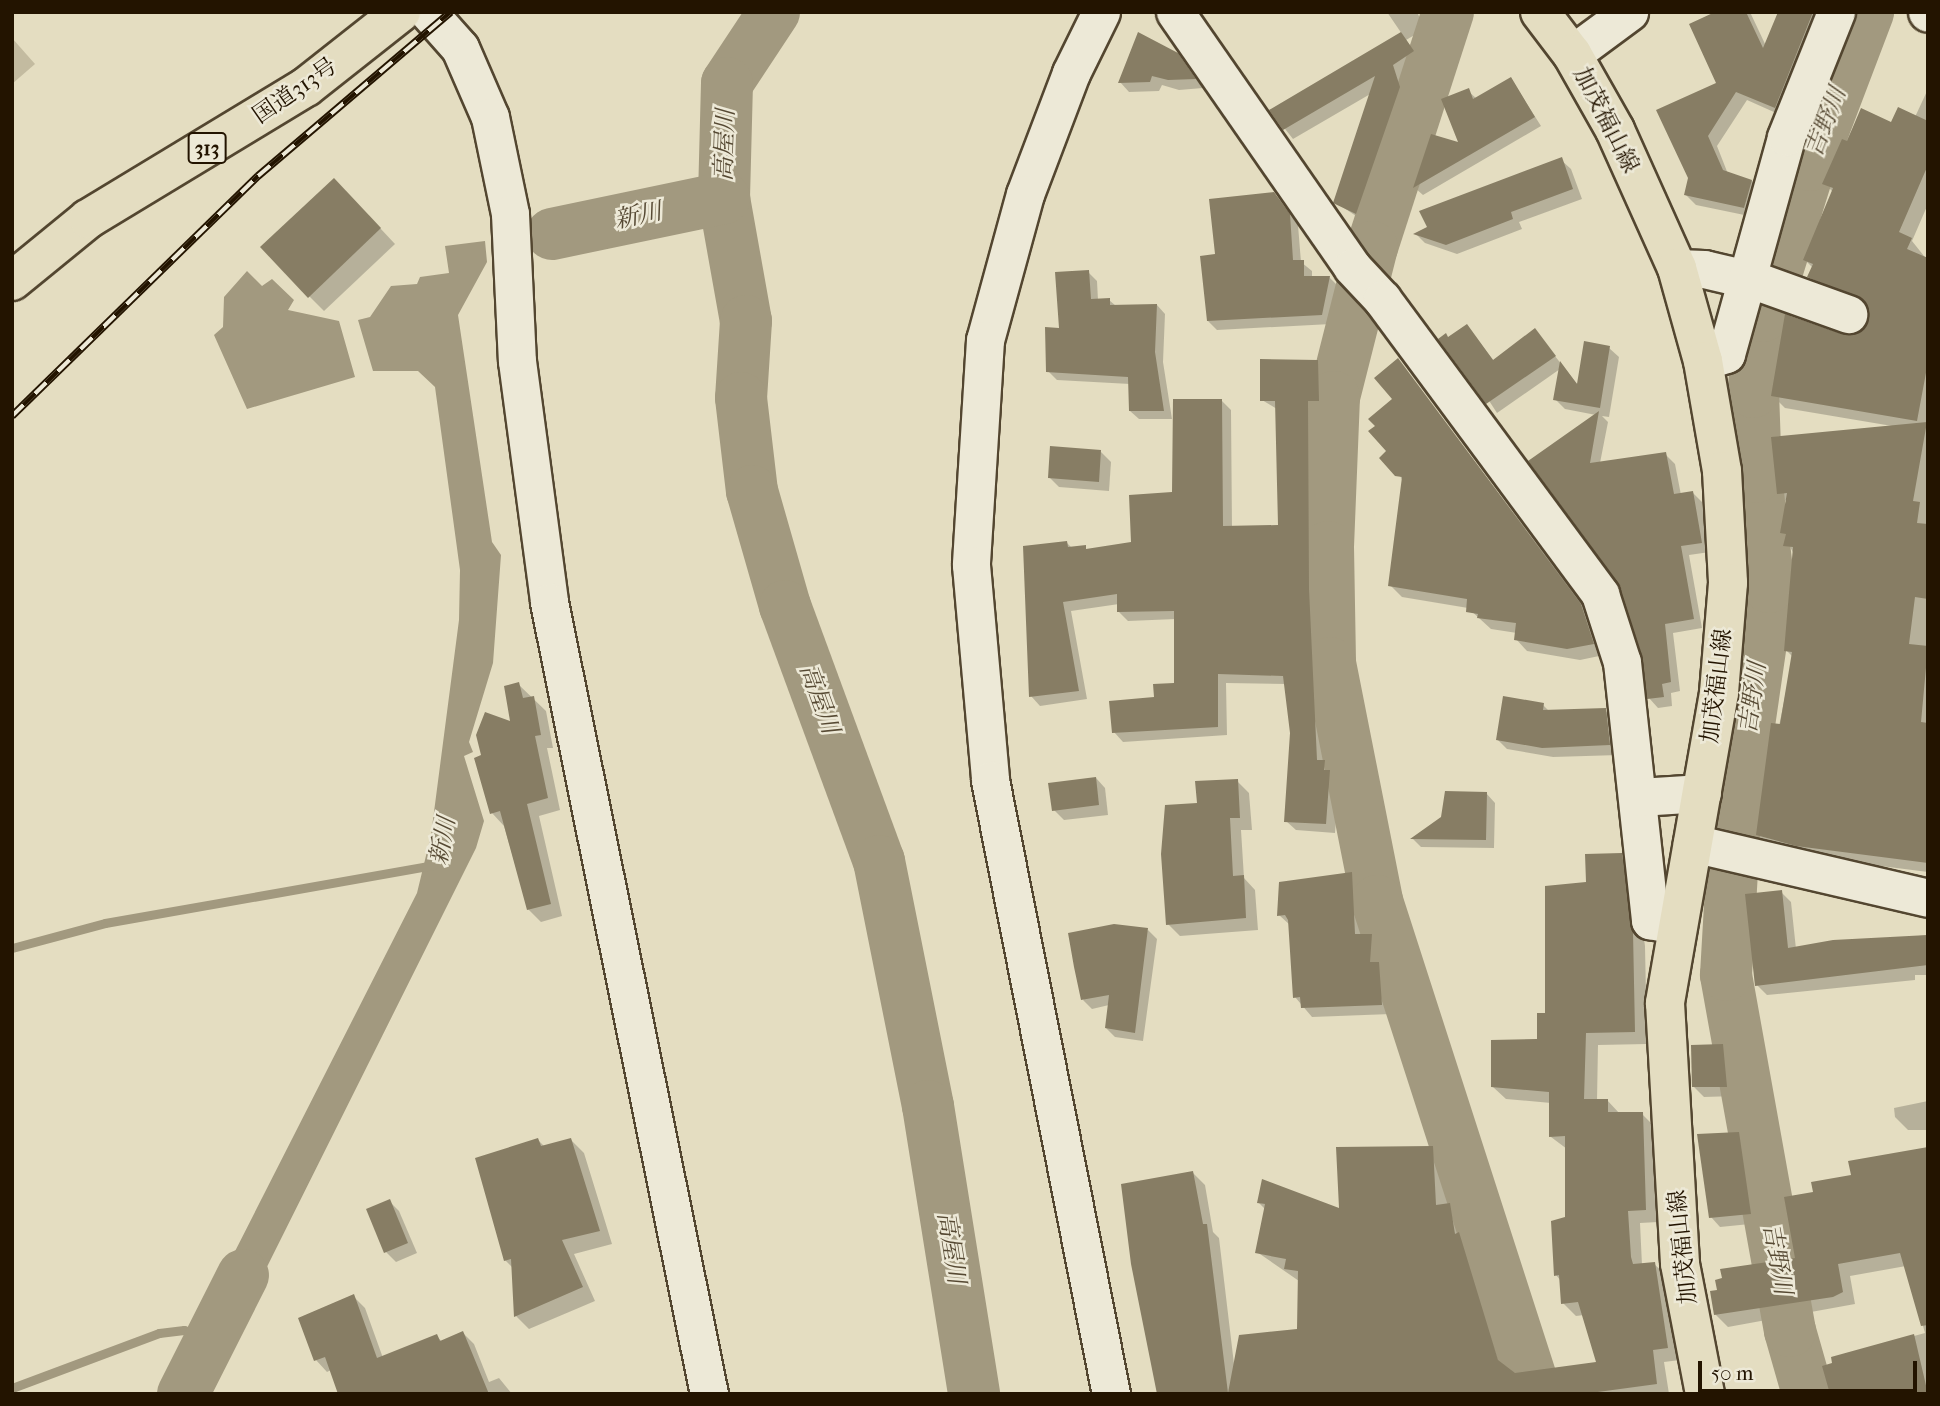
<!DOCTYPE html>
<meta charset="utf-8">
<style>
body{margin:0}
#map{position:relative;width:1940px;height:1406px;overflow:hidden;background:#e4ddc1;font-family:"IM FELL French Canon","Noto Serif JP",serif}
div>[style]{position:absolute}
.green>*{inset:0;background:#c3bba0}
.water>*{inset:0;background:#a2997f}
.shadow>*{inset:0;background:#0003}
.stream>*{height:9px;margin:-4.5px;padding:0 4.5px;transform-origin:4.5px;border-radius:4.5px;background:#a2997f}
.river>*{height:52px;margin:-26px;padding:0 26px;transform-origin:26px;border-radius:26px;background:#a2997f}
.building>*{inset:0;background:#877d64}
.roads{filter:drop-shadow(2px 0 #534630) drop-shadow(-2px 0 #534630) drop-shadow(0 2px #534630) drop-shadow(0 -2px #534630)}
.minor>*{height:37px;margin:-18.5px;padding:0 18.5px;transform-origin:18.5px;border-radius:18.5px;background:#ede9d7}
.major>*{height:38px;margin:-19px;padding:0 19px;transform-origin:19px;border-radius:19px;background:#e4ddc1}
.highway>*{height:38px;margin:-19px;padding:0 19px;transform-origin:19px;border-radius:19px;background:#e4ddc1}
.rail>*{height:8px;margin-top:-4px;transform-origin:0;background:repeating-linear-gradient(90deg,#ede9d7 0 16px,#231400 0 32px);box-sizing:border-box;border-block:2px solid #231400}
span{translate:-50% -50%;white-space:nowrap;text-align:center;line-height:1.15;-webkit-text-stroke:5px #ede9d7;paint-order:stroke}
.shield-label span{padding:2px 5px;background:#ede9d7;border:2px solid;border-radius:5px;-webkit-text-stroke-width:0}
.shield-label{font-size:21px;color:#231400;font-weight:700}
.street-label{font-size:23px;color:#231400}
.water-label{font-size:24px;color:#564933;font-style:italic}
.frame{position:absolute;inset:0;border:14px solid #231400;pointer-events:none}
.scale{position:absolute;left:1698px;top:1361px;width:219px;height:32px;box-sizing:border-box;border:4px solid #231400;border-top:0;padding-left:9px;font-size:21px;line-height:24px;white-space:nowrap;color:#231400;-webkit-text-stroke:5px #ede9d7;paint-order:stroke}
</style>
<div id="map">
<div class="green">
<i style="clip-path:polygon(12px 38px,35px 64px,12px 84px)"></i>
</div>
<div class="water">
<i style="clip-path:polygon(485px 241px,487px 262px,458px 315px,492px 542px,501px 555px,493px 663px,469px 742px,473px 752px,464px 756px,484px 821px,476px 848px,228px 1345px,195px 1330px,417px 893px,431px 835px,459px 620px,460px 570px,435px 387px,418px 371px,373px 371px,358px 320px,370px 317px,391px 286px,417px 284px,420px 277px,449px 273px,445px 246px)"></i>
<i style="clip-path:polygon(247px 271px,262px 286px,272px 279px,294px 300px,288px 310px,339px 321px,355px 377px,247px 409px,214px 335px,223px 327px,224px 297px)"></i>
</div>
<div class="shadow">
<i style="clip-path:polygon(1387px 12px,1417px 12px,1425px 29px,1406px 40px,1422px 61px,1402px 75px,1409px 97px,1365px 222px,1335px 202px,1372px 93px,1293px 139px,1271px 111px,1402px 34px)"></i>
<i style="clip-path:polygon(1720px 12px,1750px 12px,1766px 46px,1780px 12px,1828px 12px,1785px 117px,1747px 100px,1717px 146px,1728px 174px,1752px 181px,1761px 191px,1754px 217px,1696px 205px,1686px 195px,1719px 84px)"></i>
<i style="clip-path:polygon(1180px 59px,1203px 88px,1179px 90px,1162px 85px,1159px 91px,1129px 92px,1120px 82px)"></i>
<i style="clip-path:polygon(1511px 79px,1541px 126px,1423px 195px,1415px 188px,1432px 136px,1461px 145px,1468px 91px,1477px 99px)"></i>
<i style="clip-path:polygon(1928px 89px,1928px 204px,1912px 241px,1928px 261px,1928px 872px,1810px 857px,1770px 847px,1757px 835px,1793px 657px,1786px 650px,1794px 554px,1782px 533px,1787px 502px,1778px 493px,1892px 426px,1785px 408px,1773px 396px,1841px 336px,1853px 336px,1869px 322px,1867px 307px,1821px 289px,1809px 277px,1813px 268px,1805px 260px,1833px 192px,1824px 183px,1862px 111px,1892px 124px,1915px 117px)"></i>
<i style="clip-path:polygon(1561px 160px,1571px 169px,1582px 199px,1519px 222px,1522px 229px,1457px 254px,1425px 243px,1416px 234px)"></i>
<i style="clip-path:polygon(1273px 193px,1298px 225px,1301px 262px,1312px 271px,1312px 278px,1329px 277px,1338px 286px,1331px 324px,1217px 330px,1208px 321px,1217px 256px)"></i>
<i style="clip-path:polygon(349px 195px,395px 244px,324px 311px,309px 296px)"></i>
<i style="clip-path:polygon(1088px 272px,1097px 281px,1098px 300px,1109px 300px,1116px 306px,1157px 305px,1165px 314px,1163px 362px,1172px 419px,1139px 419px,1130px 411px,1130px 384px,1057px 380px,1048px 371px,1061px 330px)"></i>
<i style="clip-path:polygon(1467px 326px,1494px 361px,1535px 331px,1578px 385px,1609px 348px,1619px 357px,1609px 417px,1602px 416px,1608px 422px,1600px 463px,1665px 454px,1675px 464px,1681px 495px,1693px 493px,1702px 502px,1710px 552px,1689px 555px,1702px 628px,1673px 633px,1680px 691px,1671px 693px,1672px 706px,1658px 708px,1649px 698px,1644px 655px,1619px 581px,1531px 462px,1596px 415px,1565px 409px,1555px 399px,1560px 369px,1497px 413px,1449px 339px)"></i>
<i style="clip-path:polygon(1398px 360px,1592px 617px,1604px 655px,1580px 660px,1527px 651px,1516px 639px,1517px 633px,1491px 629px,1468px 608px,1402px 597px,1390px 585px,1403px 482px,1377px 426px,1394px 399px)"></i>
<i style="clip-path:polygon(1318px 361px,1327px 371px,1327px 409px,1317px 409px,1318px 600px,1326px 763px,1339px 781px,1335px 833px,1296px 830px,1286px 821px,1292px 733px,1286px 684px,1226px 683px,1227px 735px,1123px 742px,1114px 732px,1175px 684px,1176px 619px,1128px 621px,1119px 612px,1119px 604px,1071px 611px,1087px 699px,1040px 706px,1031px 696px,1066px 542px,1072px 548px,1089px 550px,1133px 544px,1174px 494px,1222px 401px,1231px 410px,1232px 527px,1280px 527px,1277px 409px,1262px 400px)"></i>
<i style="clip-path:polygon(1101px 452px,1111px 462px,1109px 491px,1059px 487px,1049px 477px)"></i>
<i style="clip-path:polygon(518px 684px,546px 711px,553px 748px,547px 748px,560px 810px,539px 816px,562px 916px,541px 922px,528px 909px,504px 826px,492px 813px,484px 756px,512px 724px)"></i>
<i style="clip-path:polygon(1543px 705px,1550px 712px,1605px 710px,1615px 720px,1619px 755px,1553px 757px,1507px 749px,1498px 740px)"></i>
<i style="clip-path:polygon(1096px 778px,1105px 788px,1108px 815px,1064px 820px,1054px 810px)"></i>
<i style="clip-path:polygon(1237px 781px,1249px 793px,1252px 830px,1241px 830px,1244px 878px,1255px 890px,1258px 930px,1180px 936px,1168px 924px,1198px 805px)"></i>
<i style="clip-path:polygon(1486px 793px,1495px 803px,1494px 848px,1421px 847px,1413px 839px,1443px 817px,1443px 805px)"></i>
<i style="clip-path:polygon(1621px 855px,1634px 867px,1645px 946px,1647px 1044px,1598px 1045px,1597px 1101px,1607px 1100px,1620px 1114px,1642px 1114px,1655px 1127px,1658px 1222px,1640px 1223px,1642px 1265px,1654px 1264px,1667px 1276px,1680px 1360px,1664px 1362px,1669px 1394px,1158px 1394px,1193px 1173px,1205px 1185px,1213px 1232px,1219px 1238px,1234px 1364px,1298px 1330px,1299px 1281px,1257px 1252px,1265px 1209px,1259px 1203px,1341px 1211px,1433px 1148px,1445px 1161px,1448px 1205px,1462px 1217px,1466px 1241px,1471px 1247px,1508px 1370px,1514px 1375px,1598px 1364px,1584px 1315px,1576px 1316px,1563px 1303px,1561px 1281px,1556px 1275px,1567px 1219px,1567px 1149px,1551px 1137px,1551px 1103px,1506px 1099px,1493px 1087px,1538px 1041px,1587px 884px)"></i>
<i style="clip-path:polygon(1351px 874px,1361px 883px,1363px 936px,1372px 936px,1381px 945px,1380px 965px,1388px 973px,1391px 1014px,1312px 1017px,1295px 997px,1290px 925px,1279px 915px)"></i>
<i style="clip-path:polygon(1781px 892px,1791px 902px,1796px 949px,1928px 935px,1928px 975px,1915px 975px,1915px 980px,1767px 995px,1757px 985px)"></i>
<i style="clip-path:polygon(1148px 930px,1157px 939px,1143px 1041px,1115px 1037px,1106px 1028px,1109px 1005px,1092px 1009px,1083px 1000px)"></i>
<i style="clip-path:polygon(1722px 1045px,1732px 1055px,1736px 1096px,1704px 1097px,1694px 1087px)"></i>
<i style="clip-path:polygon(1928px 1101px,1928px 1130px,1908px 1130px,1895px 1117px,1894px 1108px)"></i>
<i style="clip-path:polygon(1739px 1134px,1749px 1144px,1760px 1223px,1720px 1227px,1711px 1217px)"></i>
<i style="clip-path:polygon(538px 1140px,545px 1147px,571px 1140px,584px 1153px,612px 1244px,574px 1254px,595px 1301px,529px 1329px,516px 1316px,513px 1268px,505px 1260px)"></i>
<i style="clip-path:polygon(1928px 1149px,1928px 1394px,1776px 1394px,1828px 1381px,1833px 1358px,1925px 1333px,1906px 1266px,1850px 1276px,1855px 1304px,1728px 1327px,1715px 1314px,1797px 1260px,1815px 1193px)"></i>
<i style="clip-path:polygon(390px 1202px,399px 1211px,417px 1253px,396px 1262px,386px 1252px,369px 1210px)"></i>
<i style="clip-path:polygon(354px 1297px,365px 1308px,383px 1358px,437px 1336px,442px 1342px,463px 1333px,474px 1344px,489px 1382px,499px 1378px,512px 1394px,340px 1394px,331px 1370px,327px 1372px,316px 1360px,300px 1319px)"></i>
</div>
<div class="stream">
<i style="left:12px;top:948px;width:96px;rotate:-15deg"></i>
<i style="left:105px;top:923px;width:333px;rotate:-10deg"></i>
<i style="left:12px;top:1388px;width:157px;rotate:-20.5deg"></i>
<i style="left:159px;top:1333px;width:25px;rotate:-7deg"></i>
<i style="left:184px;top:1330px;width:28px;rotate:23deg"></i>
</div>
<div class="river">
<i style="left:774px;top:12px;width:85px;rotate:123.5deg"></i>
<i style="left:727px;top:83px;width:115px;rotate:91.5deg"></i>
<i style="left:724px;top:198px;width:125px;rotate:79.9deg"></i>
<i style="left:746px;top:321px;width:77px;rotate:93.7deg"></i>
<i style="left:741px;top:398px;width:94px;rotate:83.3deg"></i>
<i style="left:752px;top:491px;width:120px;rotate:74deg"></i>
<i style="left:785px;top:606px;width:272px;rotate:69.8deg"></i>
<i style="left:879px;top:861px;width:250px;rotate:78.7deg"></i>
<i style="left:928px;top:1106px;width:292px;rotate:80.9deg"></i>
<i style="left:1448px;top:12px;width:247px;rotate:107.9deg"></i>
<i style="left:1372px;top:247px;width:155px;rotate:104.2deg"></i>
<i style="left:1334px;top:397px;width:150px;rotate:92.3deg"></i>
<i style="left:1328px;top:547px;width:116px;rotate:89deg"></i>
<i style="left:1330px;top:663px;width:243px;rotate:78.8deg"></i>
<i style="left:1377px;top:901px;width:518px;rotate:72.12deg"></i>
<i style="left:552px;top:234px;width:176px;rotate:-11.8deg"></i>
<i style="left:183px;top:1394px;width:133px;rotate:-63.2deg"></i>
<i style="left:1808px;top:1394px;width:66px;rotate:-105.9deg"></i>
<i style="left:1790px;top:1331px;width:362px;rotate:-100.2deg"></i>
<i style="left:1726px;top:975px;width:154px;rotate:-86.7deg"></i>
<i style="left:1735px;top:821px;width:236px;rotate:-81.7deg"></i>
<i style="left:1769px;top:587px;width:111px;rotate:-96.7deg"></i>
<i style="left:1756px;top:477px;width:85px;rotate:-92deg"></i>
<i style="left:1753px;top:392px;width:77px;rotate:-82.5deg"></i>
<i style="left:1763px;top:316px;width:158px;rotate:-72.7deg"></i>
<i style="left:1810px;top:165px;width:164px;rotate:-69.2deg"></i>
</div>
<div class="building">
<i style="clip-path:polygon(1715px 12px,1746px 12px,1763px 48px,1778px 12px,1813px 12px,1775px 108px,1736px 92px,1708px 136px,1723px 170px,1752px 180px,1744px 208px,1684px 195px,1688px 178px,1656px 110px,1716px 83px,1689px 24px)"></i>
<i style="clip-path:polygon(1138px 32px,1178px 53px,1196px 79px,1168px 80px,1152px 76px,1150px 82px,1118px 83px)"></i>
<i style="clip-path:polygon(1401px 32px,1414px 51px,1393px 65px,1400px 87px,1356px 214px,1333px 203px,1375px 76px,1283px 130px,1269px 110px)"></i>
<i style="clip-path:polygon(1511px 77px,1535px 117px,1413px 188px,1431px 134px,1458px 142px,1441px 99px,1469px 88px,1473px 99px)"></i>
<i style="clip-path:polygon(1898px 107px,1928px 121px,1928px 165px,1899px 232px,1912px 238px,1907px 249px,1928px 258px,1928px 362px,1917px 421px,1771px 396px,1785px 314px,1842px 334px,1852px 334px,1867px 322px,1864px 300px,1807px 277px,1813px 264px,1803px 260px,1833px 188px,1822px 184px,1842px 139px,1847px 141px,1861px 108px,1891px 122px)"></i>
<i style="clip-path:polygon(1562px 157px,1573px 189px,1511px 212px,1513px 219px,1446px 245px,1413px 234px,1427px 227px,1419px 211px)"></i>
<i style="clip-path:polygon(334px 178px,381px 228px,308px 298px,260px 247px)"></i>
<i style="clip-path:polygon(1274px 192px,1290px 214px,1293px 260px,1304px 260px,1304px 276px,1330px 276px,1322px 315px,1207px 321px,1200px 256px,1215px 254px,1209px 199px)"></i>
<i style="clip-path:polygon(1089px 270px,1091px 299px,1110px 298px,1110px 305px,1157px 304px,1155px 352px,1164px 411px,1129px 411px,1128px 377px,1046px 372px,1045px 327px,1059px 328px,1055px 272px)"></i>
<i style="clip-path:polygon(1467px 324px,1493px 360px,1535px 328px,1556px 356px,1486px 404px,1438px 339px,1446px 333px,1448px 337px)"></i>
<i style="clip-path:polygon(1584px 341px,1610px 346px,1600px 408px,1553px 400px,1560px 361px,1577px 384px)"></i>
<i style="clip-path:polygon(1398px 358px,1581px 604px,1594px 644px,1567px 649px,1514px 640px,1516px 623px,1477px 618px,1478px 614px,1466px 612px,1467px 599px,1388px 586px,1402px 477px,1395px 476px,1379px 458px,1386px 451px,1368px 431px,1375px 426px,1368px 419px,1392px 399px,1374px 378px)"></i>
<i style="clip-path:polygon(1260px 359px,1318px 360px,1319px 401px,1308px 401px,1309px 589px,1317px 760px,1325px 760px,1324px 770px,1330px 770px,1326px 824px,1284px 822px,1290px 733px,1283px 676px,1218px 674px,1218px 727px,1112px 733px,1109px 701px,1154px 697px,1153px 684px,1174px 683px,1174px 611px,1117px 612px,1117px 594px,1063px 602px,1079px 691px,1029px 697px,1023px 546px,1067px 541px,1068px 547px,1086px 545px,1086px 549px,1131px 542px,1129px 495px,1172px 492px,1173px 399px,1222px 399px,1223px 526px,1278px 525px,1275px 401px,1260px 401px)"></i>
<i style="clip-path:polygon(1599px 411px,1590px 463px,1666px 452px,1674px 494px,1693px 491px,1702px 543px,1681px 546px,1694px 619px,1665px 624px,1671px 682px,1662px 684px,1664px 697px,1647px 699px,1642px 656px,1617px 582px,1528px 461px)"></i>
<i style="clip-path:polygon(1927px 422px,1913px 501px,1920px 502px,1917px 523px,1928px 524px,1928px 599px,1915px 597px,1909px 644px,1928px 646px,1921px 722px,1928px 723px,1928px 863px,1796px 846px,1756px 835px,1771px 723px,1780px 724px,1792px 652px,1784px 651px,1793px 547px,1783px 546px,1786px 534px,1780px 533px,1787px 493px,1777px 494px,1771px 437px)"></i>
<i style="clip-path:polygon(1050px 446px,1101px 450px,1099px 482px,1048px 478px)"></i>
<i style="clip-path:polygon(519px 682px,523px 698px,534px 696px,541px 735px,535px 736px,548px 798px,527px 804px,551px 904px,527px 910px,500px 811px,490px 814px,474px 758px,481px 755px,476px 735px,485px 712px,510px 721px,504px 686px)"></i>
<i style="clip-path:polygon(1503px 696px,1544px 703px,1543px 710px,1606px 708px,1610px 745px,1542px 748px,1496px 740px)"></i>
<i style="clip-path:polygon(1096px 777px,1099px 805px,1052px 811px,1048px 783px)"></i>
<i style="clip-path:polygon(1238px 779px,1240px 818px,1230px 818px,1233px 876px,1244px 875px,1246px 918px,1166px 925px,1161px 854px,1165px 805px,1197px 803px,1195px 781px)"></i>
<i style="clip-path:polygon(1445px 791px,1487px 792px,1486px 840px,1410px 839px,1441px 817px)"></i>
<i style="clip-path:polygon(1622px 853px,1633px 932px,1635px 1032px,1586px 1033px,1584px 1099px,1608px 1099px,1608px 1112px,1643px 1112px,1646px 1210px,1628px 1211px,1631px 1257px,1633px 1264px,1655px 1262px,1668px 1348px,1653px 1350px,1657px 1384px,1583px 1394px,1157px 1394px,1131px 1264px,1121px 1184px,1193px 1171px,1203px 1224px,1207px 1224px,1228px 1393px,1239px 1335px,1297px 1329px,1298px 1271px,1284px 1269px,1286px 1259px,1255px 1253px,1265px 1204px,1257px 1203px,1262px 1179px,1339px 1208px,1336px 1147px,1433px 1146px,1436px 1205px,1450px 1203px,1455px 1234px,1459px 1232px,1498px 1360px,1515px 1373px,1596px 1362px,1578px 1302px,1561px 1304px,1559px 1275px,1554px 1276px,1551px 1221px,1565px 1217px,1565px 1136px,1549px 1137px,1549px 1092px,1491px 1087px,1491px 1040px,1537px 1039px,1537px 1013px,1545px 1013px,1545px 886px,1586px 882px,1585px 854px)"></i>
<i style="clip-path:polygon(1352px 872px,1355px 934px,1372px 934px,1370px 962px,1379px 962px,1382px 1005px,1301px 1008px,1300px 997px,1293px 998px,1288px 920px,1285px 915px,1277px 916px,1279px 882px)"></i>
<i style="clip-path:polygon(1782px 890px,1788px 948px,1833px 940px,1928px 935px,1928px 965px,1755px 986px,1745px 894px)"></i>
<i style="clip-path:polygon(1114px 924px,1148px 928px,1135px 1033px,1105px 1028px,1109px 995px,1081px 1000px,1074px 967px,1068px 933px)"></i>
<i style="clip-path:polygon(1723px 1044px,1727px 1087px,1692px 1087px,1691px 1045px)"></i>
<i style="clip-path:polygon(1739px 1132px,1751px 1214px,1709px 1218px,1697px 1134px)"></i>
<i style="clip-path:polygon(538px 1138px,541px 1146px,571px 1138px,600px 1231px,562px 1240px,583px 1287px,514px 1317px,511px 1259px,504px 1261px,475px 1158px)"></i>
<i style="clip-path:polygon(1928px 1147px,1928px 1325px,1921px 1326px,1900px 1253px,1838px 1264px,1843px 1292px,1833px 1297px,1714px 1315px,1710px 1291px,1717px 1290px,1715px 1280px,1722px 1278px,1720px 1269px,1795px 1258px,1784px 1197px,1813px 1192px,1811px 1182px,1851px 1175px,1848px 1161px)"></i>
<i style="clip-path:polygon(390px 1199px,408px 1243px,384px 1253px,366px 1209px)"></i>
<i style="clip-path:polygon(354px 1294px,377px 1358px,437px 1334px,440px 1341px,463px 1331px,489px 1394px,338px 1394px,325px 1357px,314px 1361px,298px 1318px)"></i>
<i style="clip-path:polygon(1914px 1334px,1928px 1394px,1830px 1394px,1822px 1366px,1832px 1363px,1831px 1357px)"></i>
</div>
<div class="roads">
<div class="minor">
<i style="left:428px;top:12px;width:48px;rotate:48.4deg"></i>
<i style="left:460px;top:48px;width:75px;rotate:66.5deg"></i>
<i style="left:490px;top:117px;width:99px;rotate:78.3deg"></i>
<i style="left:510px;top:214px;width:147px;rotate:87.3deg"></i>
<i style="left:517px;top:361px;width:243px;rotate:82.4deg"></i>
<i style="left:549px;top:602px;width:808px;rotate:78.58deg"></i>
<i style="left:1101px;top:12px;width:68px;rotate:116.2deg"></i>
<i style="left:1071px;top:73px;width:129px;rotate:110.8deg"></i>
<i style="left:1025px;top:194px;width:151px;rotate:105.3deg"></i>
<i style="left:985px;top:340px;width:225px;rotate:93.6deg"></i>
<i style="left:971px;top:565px;width:216px;rotate:84.9deg"></i>
<i style="left:990px;top:780px;width:626px;rotate:78.85deg"></i>
<i style="left:1175px;top:12px;width:310px;rotate:55.2deg"></i>
<i style="left:1352px;top:267px;width:44px;rotate:46.8deg"></i>
<i style="left:1382px;top:299px;width:367px;rotate:53.5deg"></i>
<i style="left:1600px;top:594px;width:71px;rotate:72.1deg"></i>
<i style="left:1622px;top:662px;width:260px;rotate:83.8deg"></i>
<i style="left:1650px;top:920px;width:25px;rotate:11deg"></i>
<i style="left:1927px;top:12px;width:1px;rotate:45deg"></i>
<i style="left:1572px;top:54px;width:71px;rotate:-36.4deg"></i>
<i style="left:1677px;top:268px;width:27px;rotate:2deg"></i>
<i style="left:1704px;top:269px;width:57px;rotate:13.3deg"></i>
<i style="left:1759px;top:282px;width:95px;rotate:19.8deg"></i>
<i style="left:1703px;top:361px;width:24px;rotate:-17deg"></i>
<i style="left:1726px;top:354px;width:225px;rotate:-74.5deg"></i>
<i style="left:1786px;top:137px;width:135px;rotate:-68.2deg"></i>
<i style="left:1639px;top:797px;width:63px;rotate:-3.6deg"></i>
<i style="left:1692px;top:843px;width:242px;rotate:13.1deg"></i>
</div>
<div class="major">
<i style="left:1540px;top:12px;width:53px;rotate:52.7deg"></i>
<i style="left:1572px;top:54px;width:87px;rotate:60.5deg"></i>
<i style="left:1615px;top:130px;width:151px;rotate:65.8deg"></i>
<i style="left:1677px;top:268px;width:97px;rotate:74.4deg"></i>
<i style="left:1703px;top:361px;width:112px;rotate:80.2deg"></i>
<i style="left:1722px;top:471px;width:112px;rotate:86.9deg"></i>
<i style="left:1728px;top:583px;width:110px;rotate:94.7deg"></i>
<i style="left:1719px;top:693px;width:315px;rotate:99.9deg"></i>
<i style="left:1665px;top:1003px;width:261px;rotate:86.7deg"></i>
<i style="left:1680px;top:1264px;width:132px;rotate:79.1deg"></i>
</div>
<div class="highway">
<i style="left:12px;top:281px;width:98px;rotate:-39.2deg"></i>
<i style="left:88px;top:219px;width:255px;rotate:-31.2deg"></i>
<i style="left:306px;top:87px;width:121px;rotate:-38.3deg"></i>
</div>
</div>
<div class="rail">
<i style="left:12px;top:416px;width:344px;rotate:-44.3deg"></i>
<i style="left:258px;top:176px;width:253px;rotate:-40.4deg"></i>
</div>
<div class="shield-label">
<span style="left:207px;top:148px">313</span>
</div>
<div class="street-label">
<span style="left:295px;top:91px;rotate:-35deg">国道313号</span>
<span style="left:1606px;top:120px;rotate:63deg">加茂福山線</span>
<span style="left:1717px;top:686px;rotate:-83deg">加茂福山線</span>
<span style="left:1683px;top:1247px;rotate:-96deg">加茂福山線</span>
</div>
<div class="water-label">
<span style="left:1826px;top:122px;rotate:-69deg">吉野川</span>
<span style="left:725px;top:145px;rotate:-88deg">高屋川</span>
<span style="left:638px;top:216px;rotate:-12deg">新川</span>
<span style="left:1753px;top:698px;rotate:-82deg">吉野川</span>
<span style="left:819px;top:699px;rotate:70deg">高屋川</span>
<span style="left:443px;top:841px;rotate:-79deg">新川</span>
<span style="left:951px;top:1248px;rotate:81deg">高屋川</span>
<span style="left:1777px;top:1259px;rotate:80deg">吉野川</span>
</div>
<div class="frame"></div>
<div class="scale">50 m</div>
</div>
